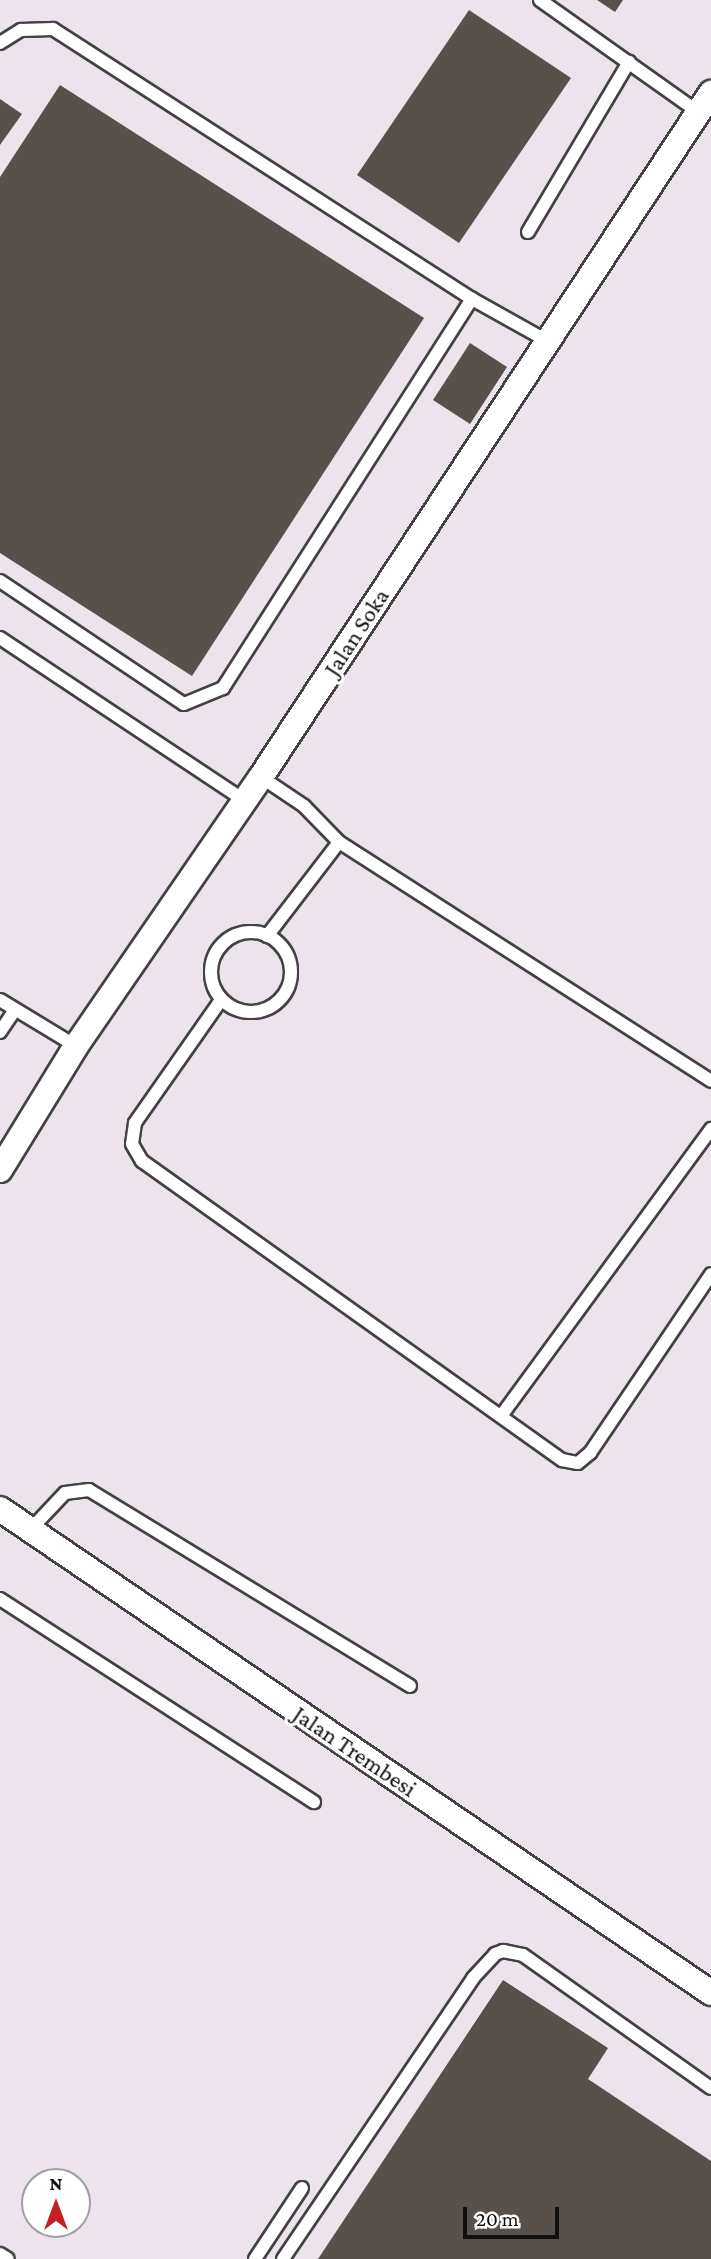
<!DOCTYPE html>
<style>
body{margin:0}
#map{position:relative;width:711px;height:2259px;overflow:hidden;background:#fffdf0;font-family:"Crimson Pro",serif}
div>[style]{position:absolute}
.industrial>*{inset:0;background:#ede3ed}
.building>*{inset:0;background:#58504a}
.roads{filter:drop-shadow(2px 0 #424242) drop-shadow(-2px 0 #424242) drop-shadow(0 2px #424242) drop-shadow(0 -2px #424242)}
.service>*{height:12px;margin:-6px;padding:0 6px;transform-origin:6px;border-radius:6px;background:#fff}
.service>.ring{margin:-6px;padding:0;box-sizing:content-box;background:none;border:12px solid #fff;border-radius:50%}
.minor>*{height:24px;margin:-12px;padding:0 12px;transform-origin:12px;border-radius:12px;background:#fff}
span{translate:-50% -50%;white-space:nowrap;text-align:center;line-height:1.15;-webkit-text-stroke:7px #fff;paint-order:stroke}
.street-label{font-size:24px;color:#0f0f0f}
.north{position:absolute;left:21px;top:2168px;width:70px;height:70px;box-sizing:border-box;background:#fff;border:2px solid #9f9f9f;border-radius:50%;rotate:0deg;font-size:19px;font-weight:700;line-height:28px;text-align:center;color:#0f0f0f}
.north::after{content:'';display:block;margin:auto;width:24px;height:32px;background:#c32223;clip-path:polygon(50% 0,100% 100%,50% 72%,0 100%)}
.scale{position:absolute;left:463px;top:2207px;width:96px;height:32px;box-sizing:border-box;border:4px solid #0f0f0f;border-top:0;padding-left:9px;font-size:21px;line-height:24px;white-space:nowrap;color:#0f0f0f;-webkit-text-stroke:5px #fff;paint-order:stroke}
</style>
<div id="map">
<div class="industrial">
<i style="clip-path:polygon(evenodd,0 0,711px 0,711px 2259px,0 2259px,0 0,35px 2182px,77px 2182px,77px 2224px,35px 2224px,35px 2182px)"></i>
</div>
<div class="building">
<i style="clip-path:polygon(597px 0,623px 0,615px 12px)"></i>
<i style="clip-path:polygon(469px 10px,571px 78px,459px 243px,357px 175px)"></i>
<i style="clip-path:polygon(60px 85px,424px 318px,192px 676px,0 553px,0 177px)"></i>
<i style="clip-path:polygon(0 99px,22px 114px,0 145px)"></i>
<i style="clip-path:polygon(470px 343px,507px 367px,470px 424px,433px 400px)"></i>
<i style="clip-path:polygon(503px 1980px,608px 2048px,588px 2079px,711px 2161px,711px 2259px,318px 2259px)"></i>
</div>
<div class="roads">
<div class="service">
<i style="left:540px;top:0;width:194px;rotate:35.3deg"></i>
<i style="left:0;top:43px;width:25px;rotate:-32deg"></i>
<i style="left:21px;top:30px;width:32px;rotate:-2deg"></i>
<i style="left:53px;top:29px;width:498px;rotate:32.8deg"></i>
<i style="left:472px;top:299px;width:86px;rotate:29.2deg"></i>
<i style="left:528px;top:232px;width:198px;rotate:-59.3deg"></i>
<i style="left:0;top:581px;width:221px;rotate:33.8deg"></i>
<i style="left:184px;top:704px;width:42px;rotate:-22.3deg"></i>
<i style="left:223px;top:688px;width:462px;rotate:-57.4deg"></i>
<i style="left:0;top:638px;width:294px;rotate:33.6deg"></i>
<i style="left:261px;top:777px;width:52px;rotate:34deg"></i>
<i style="left:304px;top:806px;width:50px;rotate:45.8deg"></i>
<i style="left:339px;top:842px;width:442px;rotate:32.7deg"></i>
<i class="ring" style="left:211px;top:932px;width:68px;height:68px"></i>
<i style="left:267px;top:936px;width:118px;rotate:-52.5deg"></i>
<i style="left:0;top:1000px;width:89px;rotate:31.2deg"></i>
<i style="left:221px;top:1000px;width:150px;rotate:125deg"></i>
<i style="left:135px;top:1123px;width:21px;rotate:98deg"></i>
<i style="left:132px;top:1144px;width:20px;rotate:60deg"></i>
<i style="left:142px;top:1161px;width:516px;rotate:35.45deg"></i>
<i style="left:562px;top:1460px;width:16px;rotate:11deg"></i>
<i style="left:578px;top:1463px;width:16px;rotate:-40deg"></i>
<i style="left:590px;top:1453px;width:216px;rotate:-55.9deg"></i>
<i style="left:0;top:1032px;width:27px;rotate:-56deg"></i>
<i style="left:501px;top:1416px;width:356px;rotate:-53.8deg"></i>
<i style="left:30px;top:1530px;width:51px;rotate:-46.6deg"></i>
<i style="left:65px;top:1493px;width:24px;rotate:-7deg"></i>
<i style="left:89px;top:1490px;width:376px;rotate:31.4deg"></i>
<i style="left:0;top:1599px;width:374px;rotate:32.9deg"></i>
<i style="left:0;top:2254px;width:9px;rotate:32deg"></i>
<i style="left:255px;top:2259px;width:85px;rotate:-56.5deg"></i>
<i style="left:283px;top:2259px;width:339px;rotate:-55.9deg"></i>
<i style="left:473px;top:1978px;width:33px;rotate:-47deg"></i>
<i style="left:495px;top:1954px;width:9px;rotate:-21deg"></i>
<i style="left:503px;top:1951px;width:20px;rotate:11deg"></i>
<i style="left:523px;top:1955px;width:230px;rotate:35.3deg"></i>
</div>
<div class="minor">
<i style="left:0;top:1170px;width:145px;rotate:-58.5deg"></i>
<i style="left:76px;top:1046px;width:326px;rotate:-55.5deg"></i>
<i style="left:261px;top:777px;width:819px;rotate:-56.66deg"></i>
<i style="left:0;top:1509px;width:860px;rotate:34.24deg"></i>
</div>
</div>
<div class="street-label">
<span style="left:356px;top:632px;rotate:-57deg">Jalan Soka</span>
<span style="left:355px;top:1751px;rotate:34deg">Jalan Trembesi</span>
</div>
<div class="north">N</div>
<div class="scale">20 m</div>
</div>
